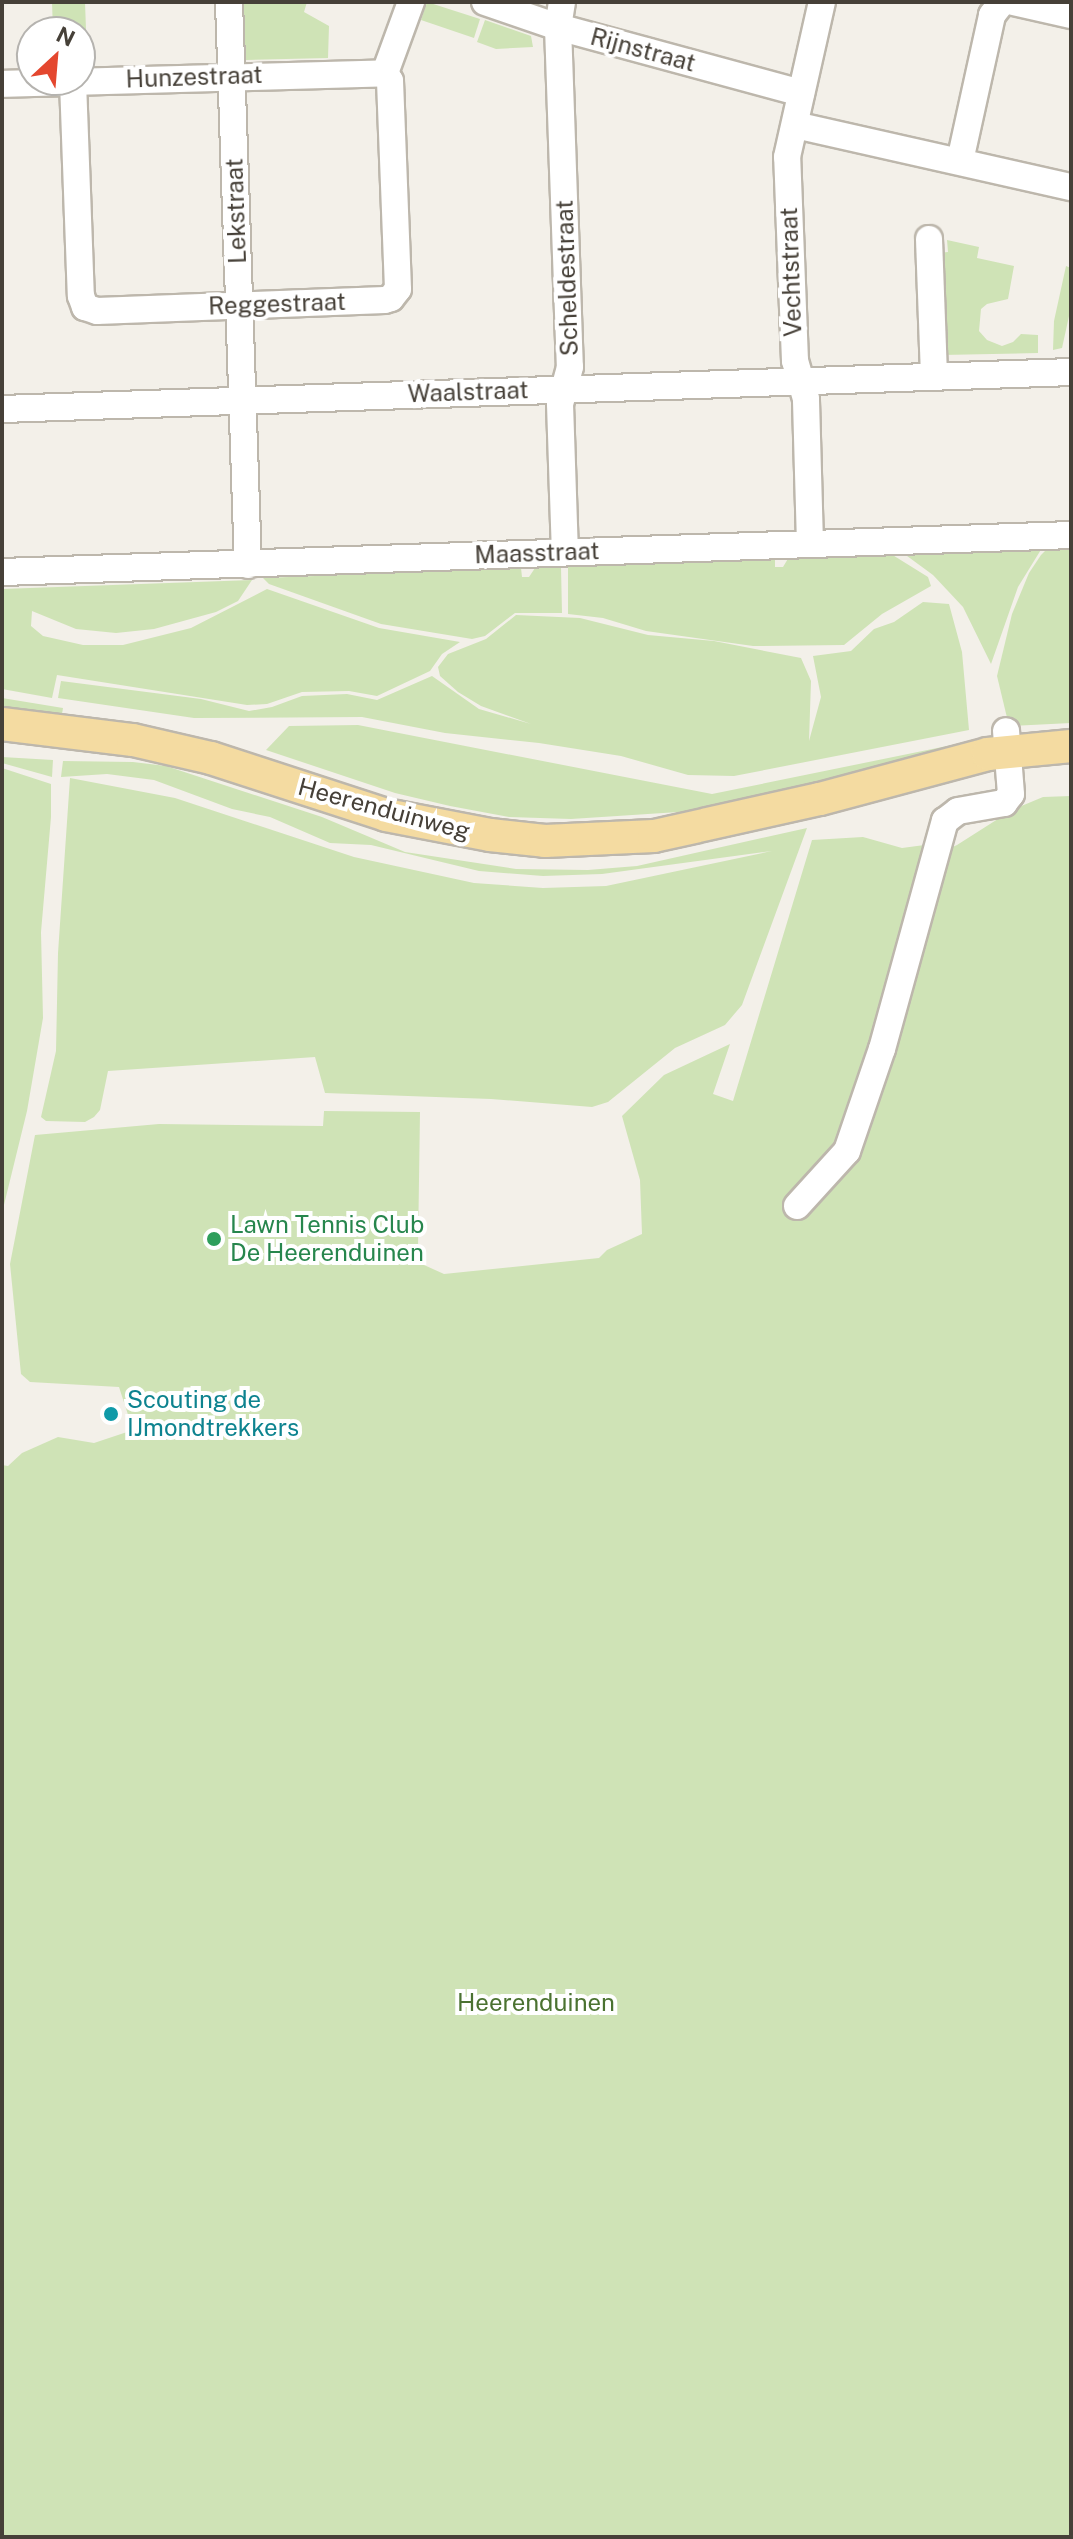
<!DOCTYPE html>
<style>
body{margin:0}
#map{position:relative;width:1073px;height:2539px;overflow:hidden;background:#f3f0e9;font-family:"Public Sans",sans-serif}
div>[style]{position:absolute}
.green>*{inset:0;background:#cfe3b6}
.roads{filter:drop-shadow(2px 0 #bdb7ac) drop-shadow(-2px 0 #bdb7ac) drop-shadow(0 2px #bdb7ac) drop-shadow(0 -2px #bdb7ac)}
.minor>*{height:26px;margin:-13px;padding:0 13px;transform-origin:13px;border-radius:13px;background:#fff}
.major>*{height:32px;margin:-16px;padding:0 16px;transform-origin:16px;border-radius:16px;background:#f4dba1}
.dots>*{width:22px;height:22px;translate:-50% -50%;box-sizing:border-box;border:4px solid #fff;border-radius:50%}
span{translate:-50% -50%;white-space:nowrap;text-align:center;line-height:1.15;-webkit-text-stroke:8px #fff;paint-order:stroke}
.street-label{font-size:24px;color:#464038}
.leisure-label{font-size:24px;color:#27864d}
.left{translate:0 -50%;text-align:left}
.culture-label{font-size:24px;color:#0d838f}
.park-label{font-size:24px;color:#4b7231}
.frame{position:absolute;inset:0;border:4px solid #464038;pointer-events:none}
.north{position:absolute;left:16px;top:16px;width:80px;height:80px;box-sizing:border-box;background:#fff;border:2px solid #b5b3af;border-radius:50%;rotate:26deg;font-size:22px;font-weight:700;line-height:32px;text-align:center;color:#464038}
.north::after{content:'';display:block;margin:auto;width:28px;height:36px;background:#e4472f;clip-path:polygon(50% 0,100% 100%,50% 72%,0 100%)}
</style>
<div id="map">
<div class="green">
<i style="clip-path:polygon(52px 2px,85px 2px,87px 57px,80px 57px,80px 32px,53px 32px)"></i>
<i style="clip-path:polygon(242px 2px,307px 2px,304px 12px,329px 26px,328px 58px,246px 60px)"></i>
<i style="clip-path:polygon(427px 2px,480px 19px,474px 38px,421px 20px)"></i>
<i style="clip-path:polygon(485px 20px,531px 36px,533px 47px,496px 49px,477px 42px)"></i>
<i style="clip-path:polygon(947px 240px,979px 247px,977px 258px,1014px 266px,1008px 299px,987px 304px,981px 309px,979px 331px,987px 340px,1002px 346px,1013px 342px,1021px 334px,1038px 335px,1038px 353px,942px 355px,938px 253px,948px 252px)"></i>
<i style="clip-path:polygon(1066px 266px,1071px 268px,1071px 307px,1062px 348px,1053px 350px,1054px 321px)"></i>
<i style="clip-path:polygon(1071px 547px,1071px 723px,1009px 726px,997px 676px,1012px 614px,1029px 573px,1041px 555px,1048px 548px)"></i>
<i style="clip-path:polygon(1042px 548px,1018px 587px,991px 664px,963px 607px,933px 575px,903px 553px)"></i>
<i style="clip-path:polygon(891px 554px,928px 577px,931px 586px,882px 614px,844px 645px,753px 646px,646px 631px,603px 618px,568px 614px,568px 567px,775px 558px,775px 567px,783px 567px,789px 557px)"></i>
<i style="clip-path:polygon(561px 567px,562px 613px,515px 613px,485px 636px,472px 639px,381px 624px,269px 584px,263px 578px,521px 568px,522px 577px,529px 577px,535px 568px)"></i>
<i style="clip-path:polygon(252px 580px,238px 601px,216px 612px,154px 629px,116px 633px,76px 629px,32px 611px,31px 626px,43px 636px,83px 645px,123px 645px,191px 628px,267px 589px,379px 628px,460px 642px,442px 654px,430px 671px,377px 696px,349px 691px,302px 692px,267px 704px,247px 705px,57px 675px,52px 698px,2px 689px,2px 589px)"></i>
<i style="clip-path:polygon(923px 602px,949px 604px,962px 652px,969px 730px,734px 776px,688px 775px,621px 756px,539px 743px,445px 733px,362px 717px,194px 718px,58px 698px,61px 681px,201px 699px,249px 711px,272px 707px,302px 696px,347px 694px,377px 700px,432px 676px,479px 709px,531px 724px,481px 706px,458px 692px,440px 676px,438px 667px,448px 654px,486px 639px,516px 615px,580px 618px,648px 635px,714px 641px,801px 658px,811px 681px,809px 741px,821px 697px,813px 656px,851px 651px,874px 629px,894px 622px)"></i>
<i style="clip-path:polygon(2px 698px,63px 708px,61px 720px,2px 714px)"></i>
<i style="clip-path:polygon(358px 725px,712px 794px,996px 736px,1001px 746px,694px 811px,571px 819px,509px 817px,450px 806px,395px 793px,266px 750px,289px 726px)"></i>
<i style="clip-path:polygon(2px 757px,53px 760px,52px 777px,2px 763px)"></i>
<i style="clip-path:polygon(63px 761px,133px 762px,166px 766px,322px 817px,405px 852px,516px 869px,588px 870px,637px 866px,807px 828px,742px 1005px,725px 1025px,675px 1048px,608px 1102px,592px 1107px,491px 1099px,325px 1093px,315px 1057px,108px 1071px,100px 1110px,94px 1117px,85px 1122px,46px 1121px,41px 1117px,56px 1051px,58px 953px,70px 778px,175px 798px,354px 857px,474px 883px,543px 888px,606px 886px,772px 851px,602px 874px,543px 876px,479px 871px,371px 845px,330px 843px,270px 817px,232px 809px,154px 780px,107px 774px,61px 777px)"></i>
<i style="clip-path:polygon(2px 768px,51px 784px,51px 817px,41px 932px,43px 1018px,27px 1111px,2px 1213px)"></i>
<i style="clip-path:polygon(1071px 796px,1071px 2537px,2px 2537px,2px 1465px,8px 1466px,22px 1453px,58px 1437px,94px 1443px,133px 1430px,119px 1387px,30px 1382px,21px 1374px,10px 1264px,35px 1135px,159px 1124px,323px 1126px,324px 1111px,420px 1112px,418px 1248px,424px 1265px,444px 1274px,599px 1258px,607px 1250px,642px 1234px,640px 1180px,622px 1116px,664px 1075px,730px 1044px,713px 1094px,733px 1101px,812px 840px,863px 837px,902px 848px,932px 844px,931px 857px,957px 845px,1012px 810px,1043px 797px)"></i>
</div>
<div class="roads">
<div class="minor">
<i style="left:229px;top:2px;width:563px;rotate:88.07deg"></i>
<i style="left:485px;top:2px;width:77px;rotate:18.9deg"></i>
<i style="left:558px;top:27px;width:252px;rotate:15.2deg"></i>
<i style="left:562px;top:2px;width:25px;rotate:99deg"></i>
<i style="left:558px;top:27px;width:340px;rotate:88deg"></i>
<i style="left:570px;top:367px;width:38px;rotate:105deg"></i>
<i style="left:560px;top:404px;width:148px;rotate:88.1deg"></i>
<i style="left:1013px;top:2px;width:59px;rotate:12.6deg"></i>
<i style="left:73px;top:82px;width:214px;rotate:87.9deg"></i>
<i style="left:81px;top:296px;width:12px;rotate:70deg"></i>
<i style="left:85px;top:307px;width:13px;rotate:18deg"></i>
<i style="left:97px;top:311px;width:288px;rotate:-2.2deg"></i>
<i style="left:385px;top:300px;width:6px;rotate:-18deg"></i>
<i style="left:391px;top:298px;width:11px;rotate:-52deg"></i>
<i style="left:398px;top:289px;width:208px;rotate:-92.2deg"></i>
<i style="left:390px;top:81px;width:9px;rotate:-122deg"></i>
<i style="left:385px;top:73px;width:76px;rotate:-69.9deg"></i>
<i style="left:2px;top:84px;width:383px;rotate:-1.6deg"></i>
<i style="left:795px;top:125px;width:283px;rotate:12.7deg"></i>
<i style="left:960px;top:161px;width:149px;rotate:-77.6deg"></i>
<i style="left:992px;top:15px;width:16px;rotate:-52deg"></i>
<i style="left:929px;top:239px;width:135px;rotate:87.9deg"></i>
<i style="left:2px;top:409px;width:1070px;rotate:-1.98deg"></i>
<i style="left:810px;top:544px;width:145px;rotate:-91.6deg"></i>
<i style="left:806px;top:399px;width:40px;rotate:-106deg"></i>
<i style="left:795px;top:361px;width:204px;rotate:-92.2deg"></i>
<i style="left:787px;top:157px;width:159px;rotate:-77.3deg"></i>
<i style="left:2px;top:572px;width:1070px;rotate:-1.98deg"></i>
<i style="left:797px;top:1206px;width:74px;rotate:-47.7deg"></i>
<i style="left:847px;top:1151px;width:108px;rotate:-71.1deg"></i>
<i style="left:882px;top:1049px;width:237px;rotate:-74.6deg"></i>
<i style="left:945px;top:821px;width:16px;rotate:-38deg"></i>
<i style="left:958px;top:811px;width:47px;rotate:-9.9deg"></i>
<i style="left:1004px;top:803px;width:11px;rotate:-52deg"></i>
<i style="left:1011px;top:794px;width:63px;rotate:-94.5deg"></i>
</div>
<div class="major">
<i style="left:2px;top:724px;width:132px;rotate:7deg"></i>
<i style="left:133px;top:740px;width:80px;rotate:13deg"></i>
<i style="left:211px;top:758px;width:184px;rotate:18deg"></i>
<i style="left:386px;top:815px;width:106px;rotate:10.9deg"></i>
<i style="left:490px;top:835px;width:55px;rotate:6.2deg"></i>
<i style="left:545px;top:841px;width:109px;rotate:-2.6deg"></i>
<i style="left:654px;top:836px;width:170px;rotate:-12.6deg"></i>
<i style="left:820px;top:799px;width:174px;rotate:-15deg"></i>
<i style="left:988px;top:754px;width:83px;rotate:-5.5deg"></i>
</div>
</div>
<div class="dots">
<i style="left:214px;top:1239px;background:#2e9e5b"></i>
<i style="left:111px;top:1414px;background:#0f9aa8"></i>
</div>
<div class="street-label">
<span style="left:643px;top:50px;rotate:15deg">Rijnstraat</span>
<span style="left:194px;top:77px;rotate:-2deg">Hunzestraat</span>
<span style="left:236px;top:211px;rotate:-92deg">Lekstraat</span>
<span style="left:791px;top:272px;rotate:-92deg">Vechtstraat</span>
<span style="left:567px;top:278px;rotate:-92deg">Scheldestraat</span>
<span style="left:277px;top:304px;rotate:-2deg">Reggestraat</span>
<span style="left:468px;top:392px;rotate:-2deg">Waalstraat</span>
<span style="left:537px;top:553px;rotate:-2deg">Maasstraat</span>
<span style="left:384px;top:809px;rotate:15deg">Heerenduinweg</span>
</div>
<div class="leisure-label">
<span class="left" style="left:230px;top:1239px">Lawn Tennis Club<br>De Heerenduinen</span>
</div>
<div class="culture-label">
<span class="left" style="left:127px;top:1414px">Scouting de<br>IJmondtrekkers</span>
</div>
<div class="park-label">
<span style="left:536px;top:2003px">Heerenduinen</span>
</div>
<div class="frame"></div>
<div class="north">N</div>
</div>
